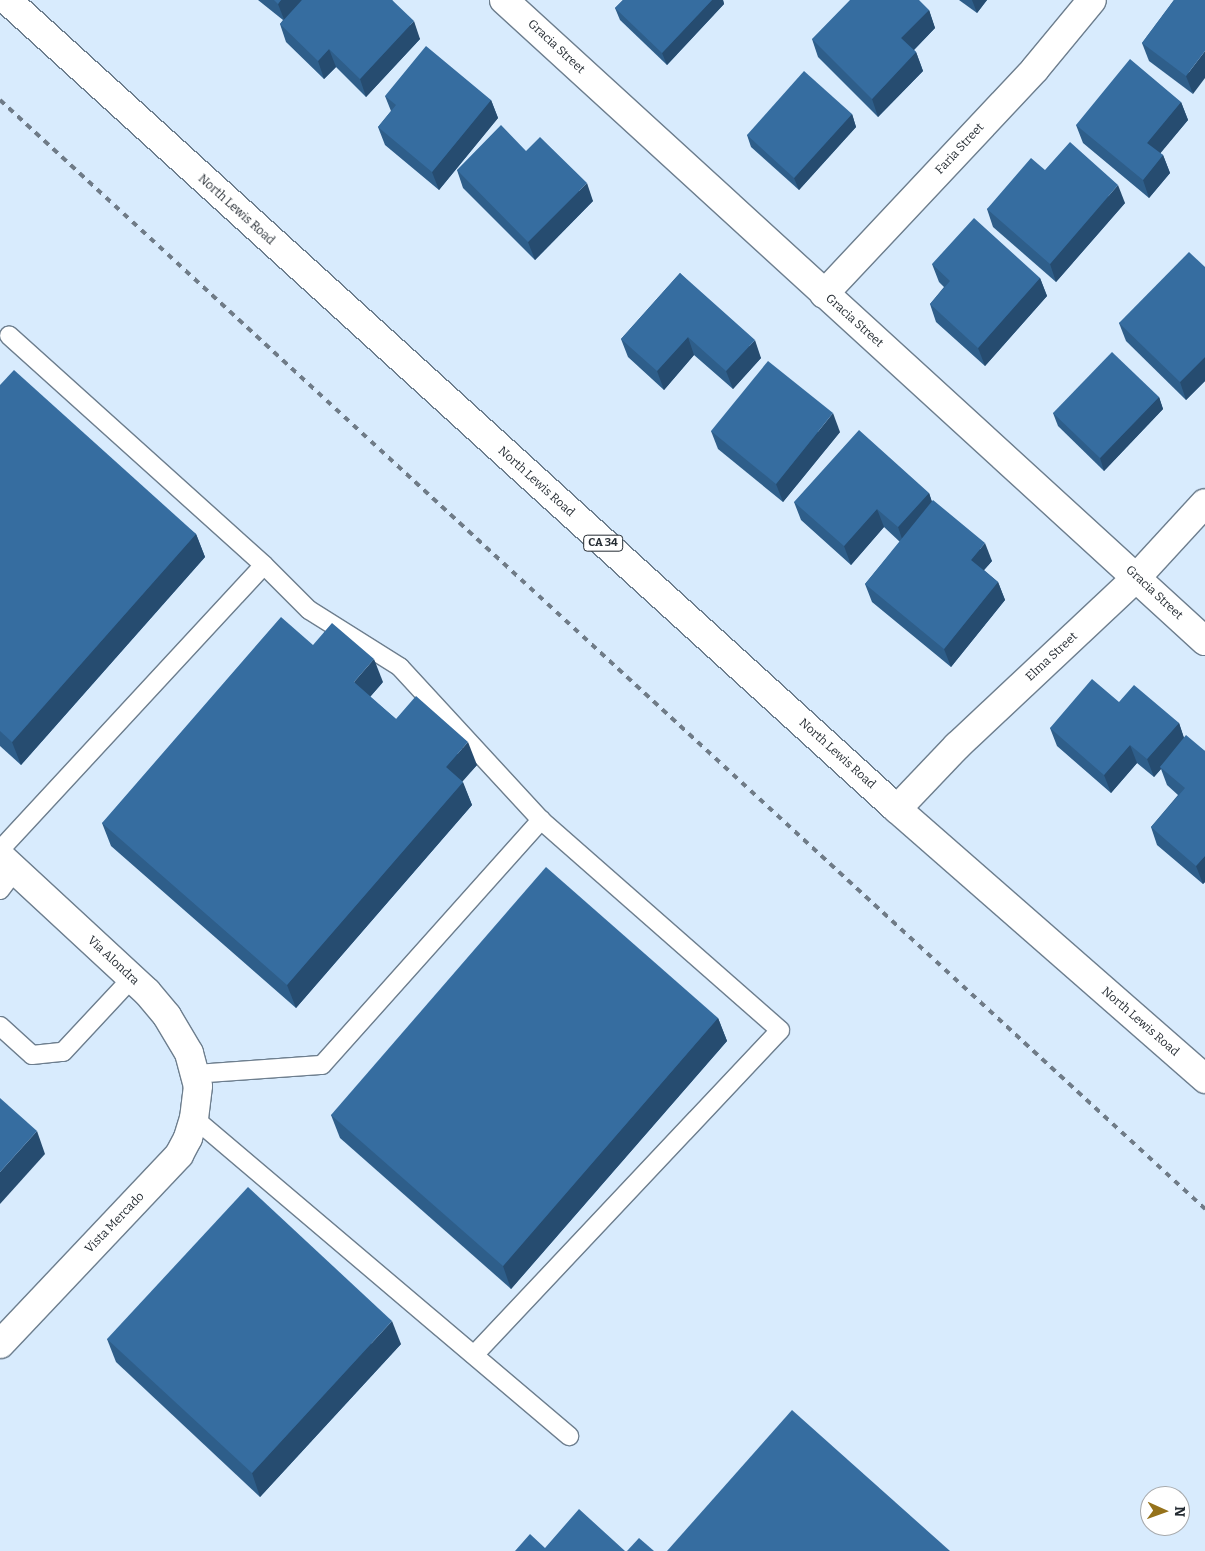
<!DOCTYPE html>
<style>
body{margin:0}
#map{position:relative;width:1205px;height:1551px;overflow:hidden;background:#d8ebfd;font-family:Bitter,serif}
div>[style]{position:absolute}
.roads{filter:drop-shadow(1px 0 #6d7e8e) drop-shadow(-1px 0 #6d7e8e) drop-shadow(0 1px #6d7e8e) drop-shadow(0 -1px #6d7e8e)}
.lane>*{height:18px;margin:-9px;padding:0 9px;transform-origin:9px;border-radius:9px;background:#fff}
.street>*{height:28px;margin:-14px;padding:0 14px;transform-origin:14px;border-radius:14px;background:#fff}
.primary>*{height:28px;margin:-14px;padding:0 14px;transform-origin:14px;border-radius:14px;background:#fff}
.rail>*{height:4px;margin-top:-2px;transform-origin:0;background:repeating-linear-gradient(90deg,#6f7b87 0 6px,transparent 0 12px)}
.wall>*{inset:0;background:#2e5e8a}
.shaded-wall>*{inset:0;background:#264c70}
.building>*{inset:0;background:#366da0}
span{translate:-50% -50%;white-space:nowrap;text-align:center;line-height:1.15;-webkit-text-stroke:5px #fff;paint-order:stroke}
.shield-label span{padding:1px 4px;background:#fff;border:1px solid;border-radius:4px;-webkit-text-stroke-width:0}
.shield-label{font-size:11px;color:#232a31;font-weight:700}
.street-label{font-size:12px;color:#232a31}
.north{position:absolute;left:1140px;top:1486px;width:50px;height:50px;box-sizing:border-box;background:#fff;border:1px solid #a7aaad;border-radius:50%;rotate:92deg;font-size:14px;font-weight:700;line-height:20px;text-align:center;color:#232a31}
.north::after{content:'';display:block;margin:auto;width:18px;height:22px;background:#95721b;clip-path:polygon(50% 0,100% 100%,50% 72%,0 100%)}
</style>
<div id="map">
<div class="roads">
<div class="lane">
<i style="left:0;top:850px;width:388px;rotate:-47.2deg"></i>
<i style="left:264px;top:565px;width:343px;rotate:-138deg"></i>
<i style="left:0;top:890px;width:25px;rotate:-53deg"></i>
<i style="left:0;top:1026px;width:43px;rotate:42.2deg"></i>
<i style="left:32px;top:1055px;width:31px;rotate:-6deg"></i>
<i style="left:63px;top:1052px;width:101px;rotate:-47deg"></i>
<i style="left:195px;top:1074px;width:127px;rotate:-4.1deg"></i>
<i style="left:322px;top:1065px;width:329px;rotate:-48.2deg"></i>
<i style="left:541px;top:820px;width:208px;rotate:-132.7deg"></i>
<i style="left:400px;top:667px;width:107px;rotate:-147.9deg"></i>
<i style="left:309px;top:610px;width:64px;rotate:-135deg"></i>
<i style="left:194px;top:1118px;width:492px;rotate:40.3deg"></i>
<i style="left:474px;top:1355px;width:446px;rotate:-46.7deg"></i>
<i style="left:780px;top:1030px;width:318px;rotate:-138.7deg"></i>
</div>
<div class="street">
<i style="left:504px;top:0;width:950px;rotate:42.44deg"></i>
<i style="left:824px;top:294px;width:308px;rotate:-46.8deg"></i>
<i style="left:1035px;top:69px;width:89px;rotate:-50.4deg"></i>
<i style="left:897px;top:809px;width:87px;rotate:-46.4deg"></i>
<i style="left:957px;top:746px;width:247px;rotate:-43.2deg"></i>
<i style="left:1137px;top:577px;width:100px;rotate:-47.4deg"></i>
<i style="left:0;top:856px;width:200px;rotate:42.8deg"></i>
<i style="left:147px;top:992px;width:31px;rotate:50deg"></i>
<i style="left:167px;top:1016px;width:43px;rotate:59.3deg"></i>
<i style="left:189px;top:1053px;width:34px;rotate:75deg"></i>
<i style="left:198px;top:1086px;width:32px;rotate:97deg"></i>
<i style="left:194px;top:1118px;width:21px;rotate:107deg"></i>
<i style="left:188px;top:1138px;width:19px;rotate:118deg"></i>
<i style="left:179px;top:1155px;width:260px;rotate:133.4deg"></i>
</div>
<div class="primary">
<i style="left:7px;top:0;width:1203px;rotate:42.27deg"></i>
<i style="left:897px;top:809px;width:410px;rotate:41.2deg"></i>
</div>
</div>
<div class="rail">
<i style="left:0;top:100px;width:1638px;rotate:42.62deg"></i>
</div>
<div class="wall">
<i style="clip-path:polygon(258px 0,392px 0,420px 39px,366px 97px,336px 67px,324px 79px,286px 42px,280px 24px,283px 20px)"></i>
<i style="clip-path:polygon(623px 0,723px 0,724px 4px,667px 65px,620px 20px,615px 8px)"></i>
<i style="clip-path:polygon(959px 0,987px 0,977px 13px)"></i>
<i style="clip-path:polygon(1174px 0,1193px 94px,1149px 61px,1142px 43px)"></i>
<i style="clip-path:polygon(929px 10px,935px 28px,914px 50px,916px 52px,923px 71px,878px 117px,818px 57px,812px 39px)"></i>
<i style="clip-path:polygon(385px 96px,491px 100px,498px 118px,439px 190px,385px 145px,378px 127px,391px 111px)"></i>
<i style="clip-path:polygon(1181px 102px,1188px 120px,1160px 153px,1163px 155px,1170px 173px,1149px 198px,1083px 143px,1076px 125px)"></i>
<i style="clip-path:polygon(852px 114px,856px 127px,799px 190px,751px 147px,747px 135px)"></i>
<i style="clip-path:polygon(526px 151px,593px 201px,535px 260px,463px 188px,457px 170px)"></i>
<i style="clip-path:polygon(1045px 170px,1125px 203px,1056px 282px,993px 227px,987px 209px)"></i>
<i style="clip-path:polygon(932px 264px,1040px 278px,1047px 296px,985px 366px,936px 322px,930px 304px,944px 287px,939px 282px)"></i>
<i style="clip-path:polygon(1205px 267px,1205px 381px,1186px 400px,1126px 341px,1119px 323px)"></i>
<i style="clip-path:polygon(680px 273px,761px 358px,733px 389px,694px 355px,664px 390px,628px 357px,621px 339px)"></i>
<i style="clip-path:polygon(0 385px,196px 534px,205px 557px,21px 765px,0 746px)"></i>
<i style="clip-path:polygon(1159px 397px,1163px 409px,1104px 471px,1058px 426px,1053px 413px)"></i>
<i style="clip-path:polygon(711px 431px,840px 432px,783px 502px,718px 449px)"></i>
<i style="clip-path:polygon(929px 493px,932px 502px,992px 561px,984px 570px,998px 582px,1005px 600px,951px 667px,872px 602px,865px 584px,900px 542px,884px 527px,851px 565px,801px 520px,794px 502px)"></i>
<i style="clip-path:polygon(383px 682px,370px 697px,396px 719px,477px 765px,462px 781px,472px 805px,296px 1008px,111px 846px,102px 823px)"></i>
<i style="clip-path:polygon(1119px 702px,1179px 723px,1184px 738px,1205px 751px,1205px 882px,1203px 884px,1157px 845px,1151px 827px,1178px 795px,1167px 785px,1161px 769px,1154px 777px,1137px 763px,1111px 793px,1057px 746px,1050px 728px)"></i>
<i style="clip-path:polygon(718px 1018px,727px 1041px,511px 1289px,340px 1138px,331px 1115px)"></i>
<i style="clip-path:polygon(107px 1339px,401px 1344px,260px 1497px,116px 1362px)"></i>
</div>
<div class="shaded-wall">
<i style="clip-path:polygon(281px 0,302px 0,285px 22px,278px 4px)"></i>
<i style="clip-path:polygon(712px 0,723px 0,724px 4px,667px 65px,662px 53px)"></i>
<i style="clip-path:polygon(972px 0,987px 0,977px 13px)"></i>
<i style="clip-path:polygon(929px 10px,935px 28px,908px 56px,901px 38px)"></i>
<i style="clip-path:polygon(414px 21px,420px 39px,366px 97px,360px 79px)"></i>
<i style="clip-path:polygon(329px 49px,336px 67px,324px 79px,318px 61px)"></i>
<i style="clip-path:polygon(1205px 51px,1205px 78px,1193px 94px,1186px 76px)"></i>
<i style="clip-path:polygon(916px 52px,923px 71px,878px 117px,872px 99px)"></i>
<i style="clip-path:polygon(491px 100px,498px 118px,439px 190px,432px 172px)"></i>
<i style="clip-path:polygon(1181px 102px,1188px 120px,1154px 161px,1147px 143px)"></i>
<i style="clip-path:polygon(852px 114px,856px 127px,799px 190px,794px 178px)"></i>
<i style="clip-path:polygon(1163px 155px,1170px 173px,1149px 198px,1143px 180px)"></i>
<i style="clip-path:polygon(587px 183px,593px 201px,535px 260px,528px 242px)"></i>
<i style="clip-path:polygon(1118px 185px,1125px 203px,1056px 282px,1050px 264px)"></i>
<i style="clip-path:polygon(1040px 278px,1047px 296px,985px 366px,978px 348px)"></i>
<i style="clip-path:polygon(688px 337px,694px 355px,664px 390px,657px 371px)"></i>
<i style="clip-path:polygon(755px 340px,761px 358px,733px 389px,726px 371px)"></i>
<i style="clip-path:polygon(1205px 357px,1205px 381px,1186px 400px,1180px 382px)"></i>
<i style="clip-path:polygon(1159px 397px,1163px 409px,1104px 471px,1100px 458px)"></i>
<i style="clip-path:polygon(833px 413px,840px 432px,783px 502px,776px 484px)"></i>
<i style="clip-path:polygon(929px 493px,935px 511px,904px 545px,898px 527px)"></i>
<i style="clip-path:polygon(877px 509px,884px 527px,851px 565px,844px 546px)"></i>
<i style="clip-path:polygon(196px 534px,205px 557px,21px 765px,12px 742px)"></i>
<i style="clip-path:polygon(985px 543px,992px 561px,977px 578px,971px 560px)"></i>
<i style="clip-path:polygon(998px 582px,1005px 600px,951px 667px,944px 649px)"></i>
<i style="clip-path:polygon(374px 659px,383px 682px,362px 706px,354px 682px)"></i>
<i style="clip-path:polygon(1179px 723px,1185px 741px,1160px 767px,1161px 769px,1154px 777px,1147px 759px)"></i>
<i style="clip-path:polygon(468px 742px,477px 765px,455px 790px,446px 767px)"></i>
<i style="clip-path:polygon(1130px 745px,1137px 763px,1111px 793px,1104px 775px)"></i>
<i style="clip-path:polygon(463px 782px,472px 805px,296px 1008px,287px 985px)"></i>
<i style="clip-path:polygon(1205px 856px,1205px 882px,1203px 884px,1196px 866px)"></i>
<i style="clip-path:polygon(718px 1018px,727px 1041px,511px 1289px,503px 1266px)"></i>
<i style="clip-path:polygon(37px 1131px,45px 1154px,0 1204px,0 1172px)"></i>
<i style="clip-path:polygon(392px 1321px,401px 1344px,260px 1497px,252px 1473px)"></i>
</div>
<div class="building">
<i style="clip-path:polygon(274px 0,281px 0,278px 4px)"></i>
<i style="clip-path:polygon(302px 0,392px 0,414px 21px,360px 79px,329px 49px,318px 61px,280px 24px)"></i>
<i style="clip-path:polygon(623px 0,712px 0,662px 53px,615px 8px)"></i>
<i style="clip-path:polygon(850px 0,919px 0,929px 10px,901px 38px,916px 52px,872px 99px,812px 39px)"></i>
<i style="clip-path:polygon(1174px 0,1205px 0,1205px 51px,1186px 76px,1142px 43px)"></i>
<i style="clip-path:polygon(426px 46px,491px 100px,432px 172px,378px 127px,396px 105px,385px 96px)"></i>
<i style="clip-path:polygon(1130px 59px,1181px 102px,1147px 143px,1163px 155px,1143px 180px,1076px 125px)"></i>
<i style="clip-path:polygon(804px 71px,852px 114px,794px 178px,747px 135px)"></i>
<i style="clip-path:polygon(501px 125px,526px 151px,540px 137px,587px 183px,528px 242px,457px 170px)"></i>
<i style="clip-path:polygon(1070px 142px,1118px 185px,1050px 264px,987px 209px,1031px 158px,1045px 170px)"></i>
<i style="clip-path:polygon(974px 218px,1040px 278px,978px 348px,930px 304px,950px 281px,932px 264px)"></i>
<i style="clip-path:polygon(1189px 252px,1205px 267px,1205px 357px,1180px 382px,1119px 323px)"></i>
<i style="clip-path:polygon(680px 273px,755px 340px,726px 371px,688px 337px,657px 371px,621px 339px)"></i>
<i style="clip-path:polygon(1112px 352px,1159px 397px,1100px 458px,1053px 413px)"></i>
<i style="clip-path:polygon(768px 361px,833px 413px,776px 484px,711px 431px)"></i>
<i style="clip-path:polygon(14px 370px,196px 534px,12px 742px,0 731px,0 385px)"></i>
<i style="clip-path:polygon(859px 430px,929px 493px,898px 527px,877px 509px,844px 546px,794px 502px)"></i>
<i style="clip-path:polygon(933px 500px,985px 543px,971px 560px,998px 582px,944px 649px,865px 584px)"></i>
<i style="clip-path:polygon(281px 617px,313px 645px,332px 623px,374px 659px,354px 682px,396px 719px,416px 696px,468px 742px,446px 767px,463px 782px,287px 985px,102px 823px)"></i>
<i style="clip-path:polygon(1092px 679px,1119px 702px,1134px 685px,1179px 723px,1147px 759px,1130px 745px,1104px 775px,1050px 728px)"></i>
<i style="clip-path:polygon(1186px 735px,1205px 751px,1205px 856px,1196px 866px,1151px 827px,1185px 788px,1160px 767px)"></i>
<i style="clip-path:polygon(546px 867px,718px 1018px,503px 1266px,331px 1115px)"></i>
<i style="clip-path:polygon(0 1098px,37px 1131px,0 1172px)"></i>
<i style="clip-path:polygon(248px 1187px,392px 1321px,252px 1473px,107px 1339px)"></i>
<i style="clip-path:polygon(792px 1410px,950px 1551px,667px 1551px)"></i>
<i style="clip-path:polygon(579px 1509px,625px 1551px,515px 1551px,530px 1534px,545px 1548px)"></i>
<i style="clip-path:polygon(639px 1538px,654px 1551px,627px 1551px)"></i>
</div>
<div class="shield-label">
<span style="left:603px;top:543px">CA 34</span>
</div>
<div class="street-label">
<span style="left:556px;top:47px;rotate:43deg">Gracia Street</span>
<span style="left:960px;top:149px;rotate:-47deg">Faria Street</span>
<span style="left:236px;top:210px;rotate:42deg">North Lewis Road</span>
<span style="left:854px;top:321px;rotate:42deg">Gracia Street</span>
<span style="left:536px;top:482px;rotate:42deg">North Lewis Road</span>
<span style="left:1154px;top:593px;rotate:43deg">Gracia Street</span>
<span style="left:1052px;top:657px;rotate:-43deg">Elma Street</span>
<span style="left:837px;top:754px;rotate:42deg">North Lewis Road</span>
<span style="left:113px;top:961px;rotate:43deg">Via Alondra</span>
<span style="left:1140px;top:1022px;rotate:41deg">North Lewis Road</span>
<span style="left:115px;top:1223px;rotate:-46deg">Vista Mercado</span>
</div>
<div class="north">N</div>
</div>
